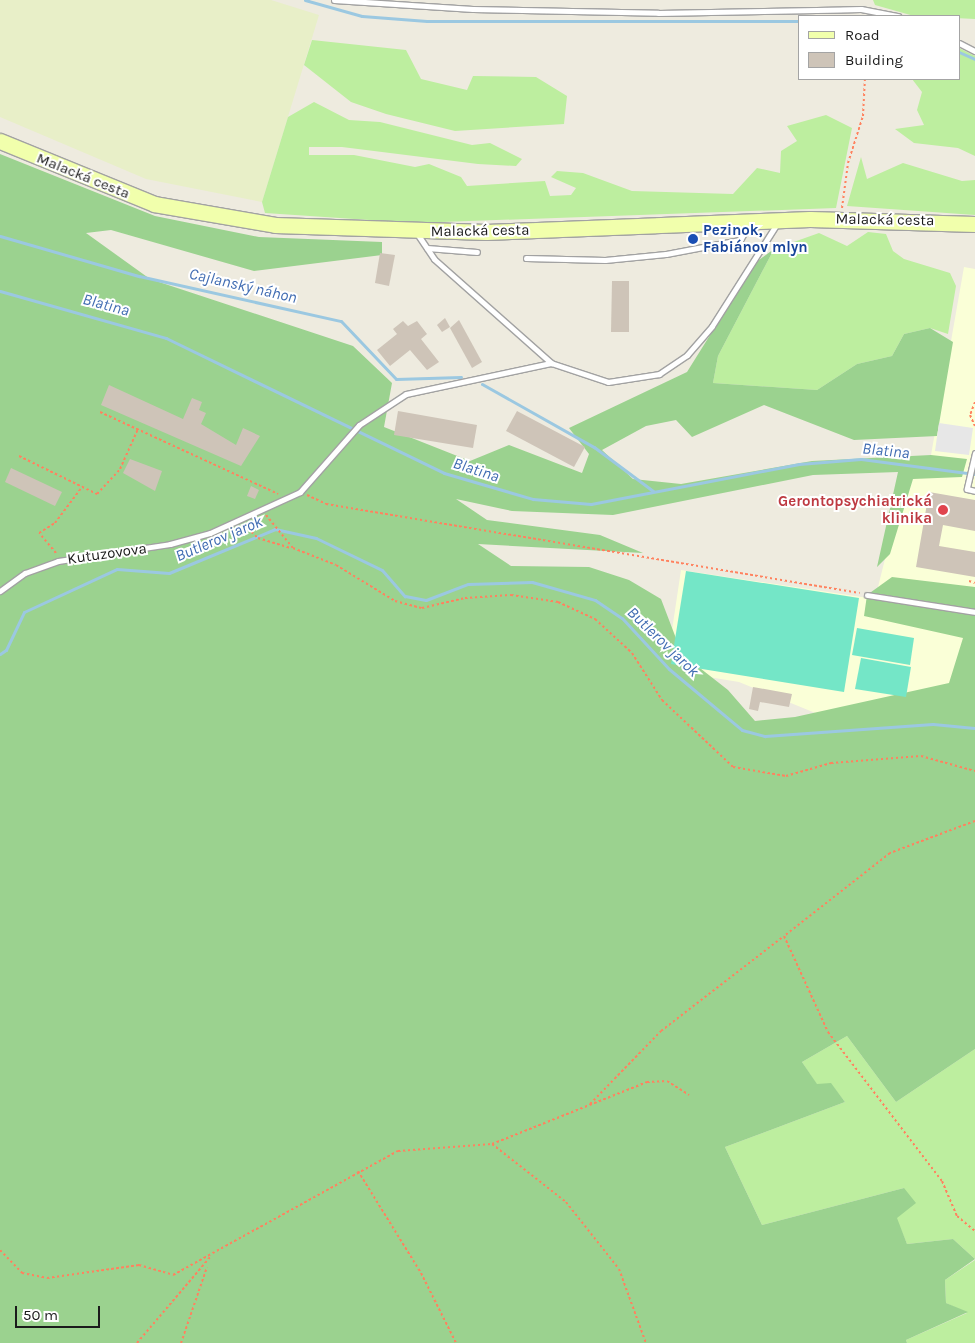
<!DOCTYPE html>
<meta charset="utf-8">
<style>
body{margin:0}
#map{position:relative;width:975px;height:1343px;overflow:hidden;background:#eeebdf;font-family:Karla,sans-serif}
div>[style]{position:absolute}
.education>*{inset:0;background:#faffd7}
.farmland>*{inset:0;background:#e8efc8}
.grass>*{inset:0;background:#bdee9f}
.forest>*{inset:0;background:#9bd28f}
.pitch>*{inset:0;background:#74e6c7}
.parking>*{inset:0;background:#e7e7e7}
.stream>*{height:3px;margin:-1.5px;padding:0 1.5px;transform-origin:1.5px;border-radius:1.5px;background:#9bc8e1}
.building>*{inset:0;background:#cec4b8}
.path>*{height:2px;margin-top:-1px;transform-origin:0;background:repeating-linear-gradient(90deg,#ff825f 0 2.5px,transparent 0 5px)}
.roads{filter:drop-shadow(1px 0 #a2a2a2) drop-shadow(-1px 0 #a2a2a2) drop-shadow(0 1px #a2a2a2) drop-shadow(0 -1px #a2a2a2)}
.lane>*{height:5px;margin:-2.5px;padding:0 2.5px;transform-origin:2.5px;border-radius:2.5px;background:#fff}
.secondary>*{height:15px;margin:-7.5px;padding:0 7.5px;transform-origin:7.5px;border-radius:7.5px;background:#f1ffac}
.dots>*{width:14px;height:14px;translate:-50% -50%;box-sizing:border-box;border:2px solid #fff;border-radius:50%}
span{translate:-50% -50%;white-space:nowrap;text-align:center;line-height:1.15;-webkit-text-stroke:4px #fff;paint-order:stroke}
.street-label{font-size:15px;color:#1b1b1b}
.transit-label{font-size:15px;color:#164399;font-weight:700}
.left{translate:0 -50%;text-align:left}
.health-label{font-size:15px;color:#be3a42;font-weight:700}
.right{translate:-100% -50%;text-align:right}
.water-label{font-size:16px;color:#406cb2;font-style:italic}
.legend{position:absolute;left:798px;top:15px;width:162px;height:65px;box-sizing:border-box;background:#fff;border:1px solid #a4a4a4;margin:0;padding:6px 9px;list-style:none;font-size:15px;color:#1b1b1b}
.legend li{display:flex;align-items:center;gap:10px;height:25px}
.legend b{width:25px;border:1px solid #a4a4a4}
.scale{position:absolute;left:15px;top:1306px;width:85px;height:22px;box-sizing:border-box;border:2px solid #1b1b1b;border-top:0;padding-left:6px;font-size:15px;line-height:18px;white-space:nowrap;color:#1b1b1b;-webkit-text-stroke:4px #fff;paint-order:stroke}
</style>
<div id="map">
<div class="education">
<i style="clip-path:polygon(964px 267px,975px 269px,975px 739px,857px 730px,739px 682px,666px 670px,681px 570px,875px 599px,909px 463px,927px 466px,931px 455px)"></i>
</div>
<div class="farmland">
<i style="clip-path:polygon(0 0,271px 0,319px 15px,262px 202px,146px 179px,0 117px)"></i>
</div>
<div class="grass">
<i style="clip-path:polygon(873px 0,975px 0,975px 19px,914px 16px,875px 5px)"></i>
<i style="clip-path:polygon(312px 40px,406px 50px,421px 79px,467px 90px,473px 76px,536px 77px,567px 96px,564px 124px,455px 131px,386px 114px,351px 102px,304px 65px)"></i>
<i style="clip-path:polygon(959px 48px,975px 56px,975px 156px,958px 148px,914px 143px,895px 129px,924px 125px,917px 110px,922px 92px,912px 79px,959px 79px)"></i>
<i style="clip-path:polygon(314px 102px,349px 120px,380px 122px,472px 145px,490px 143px,522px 159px,516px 166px,478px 164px,342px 147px,309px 147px,309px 155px,354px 155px,415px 167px,429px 164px,461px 177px,467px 186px,545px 181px,550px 196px,571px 195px,576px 188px,551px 177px,557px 171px,583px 173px,632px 191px,733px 194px,757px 168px,780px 173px,781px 151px,797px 141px,787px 126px,826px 115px,852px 128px,836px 208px,414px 223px,265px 213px,262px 202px,288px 117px)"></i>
<i style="clip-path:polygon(861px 157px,867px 179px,903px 163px,962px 181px,975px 180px,975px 215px,847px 206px)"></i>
<i style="clip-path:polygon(868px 232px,886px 234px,893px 251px,904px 259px,950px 273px,956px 286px,948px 334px,930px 328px,904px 334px,892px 356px,857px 364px,817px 390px,713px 383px,718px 356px,774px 249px,819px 233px,847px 246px)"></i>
<i style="clip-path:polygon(847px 1036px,896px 1102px,975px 1049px,975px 1259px,953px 1239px,907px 1244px,896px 1218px,904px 1188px,762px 1225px,725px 1147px,845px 1102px,831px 1084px,817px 1085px,802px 1062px)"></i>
<i style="clip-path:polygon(975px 1260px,975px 1343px,907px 1343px,906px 1340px,967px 1313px,946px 1303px,945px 1280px)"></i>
</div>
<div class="forest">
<i style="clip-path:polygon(0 154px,155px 216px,259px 237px,382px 242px,382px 255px,254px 271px,111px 230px,86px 233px,150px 279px,353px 346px,392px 383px,384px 427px,470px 461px,509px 445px,582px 473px,589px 454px,569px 428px,687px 372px,755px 263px,774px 249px,718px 356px,713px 383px,817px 390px,857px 364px,892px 356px,904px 334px,930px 328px,953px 342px,937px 436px,854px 440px,764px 405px,692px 437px,676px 420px,646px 426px,602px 450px,633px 479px,681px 484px,812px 461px,931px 455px,967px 459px,962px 477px,913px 479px,890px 554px,877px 567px,898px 472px,813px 475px,613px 515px,512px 511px,456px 499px,487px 520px,600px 535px,643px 553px,478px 544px,511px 566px,589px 567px,629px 580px,661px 599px,682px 654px,728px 690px,755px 721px,795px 717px,949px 683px,963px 638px,864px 616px,867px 595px,892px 577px,975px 587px,975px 1049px,896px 1102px,847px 1036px,802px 1062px,817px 1084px,831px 1083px,845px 1102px,725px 1147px,762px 1225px,904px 1188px,916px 1203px,897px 1218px,907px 1244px,953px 1239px,975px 1259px,945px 1280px,946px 1303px,968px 1312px,906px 1340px,907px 1343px,0 1343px)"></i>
</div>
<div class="pitch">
<i style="clip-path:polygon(686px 571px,859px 598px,844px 692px,671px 664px)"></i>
<i style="clip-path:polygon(857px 628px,914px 638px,910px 665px,852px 655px)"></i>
<i style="clip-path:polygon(861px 658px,911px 667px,906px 697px,855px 689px)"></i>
</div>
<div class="parking">
<i style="clip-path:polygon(939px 423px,973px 428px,969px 455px,935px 451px)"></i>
</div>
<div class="stream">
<i style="left:305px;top:0;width:59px;rotate:15.7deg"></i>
<i style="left:362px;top:16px;width:65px;rotate:4.4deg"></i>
<i style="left:427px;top:21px;width:372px"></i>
<i style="left:959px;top:52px;width:17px;rotate:24deg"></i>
<i style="left:0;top:236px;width:145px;rotate:16.1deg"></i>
<i style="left:139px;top:276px;width:207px;rotate:12.6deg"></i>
<i style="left:341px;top:321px;width:80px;rotate:46.5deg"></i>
<i style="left:396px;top:379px;width:65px;rotate:-1.8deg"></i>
<i style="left:0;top:291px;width:173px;rotate:15.8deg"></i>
<i style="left:166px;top:338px;width:309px;rotate:25.9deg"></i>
<i style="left:444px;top:473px;width:93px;rotate:16.3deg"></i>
<i style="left:533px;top:499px;width:58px;rotate:4.9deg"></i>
<i style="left:591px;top:504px;width:212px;rotate:-10.9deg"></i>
<i style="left:799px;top:464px;width:62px;rotate:-4.6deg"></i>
<i style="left:861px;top:459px;width:115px;rotate:7.5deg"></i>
<i style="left:482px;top:384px;width:129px;rotate:29.4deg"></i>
<i style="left:594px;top:447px;width:74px;rotate:36.7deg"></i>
<i style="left:0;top:654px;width:7px;rotate:-34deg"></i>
<i style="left:6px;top:650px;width:42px;rotate:-64.7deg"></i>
<i style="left:24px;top:612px;width:102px;rotate:-24.8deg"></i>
<i style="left:117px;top:569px;width:52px;rotate:4.4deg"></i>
<i style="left:169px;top:573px;width:115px;rotate:-22.5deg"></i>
<i style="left:275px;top:529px;width:42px;rotate:12.4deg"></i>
<i style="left:316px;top:538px;width:73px;rotate:25.9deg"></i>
<i style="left:382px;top:570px;width:35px;rotate:49deg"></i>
<i style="left:405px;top:596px;width:21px;rotate:11deg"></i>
<i style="left:426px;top:600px;width:45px;rotate:-20.9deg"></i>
<i style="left:468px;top:584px;width:64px;rotate:-1.8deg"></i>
<i style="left:532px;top:582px;width:66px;rotate:15.9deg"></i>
<i style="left:595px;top:600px;width:32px;rotate:34deg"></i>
<i style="left:622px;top:618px;width:69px;rotate:47.3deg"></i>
<i style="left:669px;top:669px;width:95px;rotate:39.9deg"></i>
<i style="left:742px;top:730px;width:24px;rotate:15deg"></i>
<i style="left:765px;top:736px;width:168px;rotate:-4.1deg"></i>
<i style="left:933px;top:724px;width:42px;rotate:5.4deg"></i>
</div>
<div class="building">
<i style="clip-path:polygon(380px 253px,395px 255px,389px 286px,375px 283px)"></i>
<i style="clip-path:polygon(612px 281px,629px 281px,629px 332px,611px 332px)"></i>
<i style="clip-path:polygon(445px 318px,450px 327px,442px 332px,437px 325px)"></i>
<i style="clip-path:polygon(459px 320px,482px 362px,472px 368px,450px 328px)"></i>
<i style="clip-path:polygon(403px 321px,408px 326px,417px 321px,427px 334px,421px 339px,439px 362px,427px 370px,410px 350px,390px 366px,377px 350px,397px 334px,393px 329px)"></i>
<i style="clip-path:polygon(109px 385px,183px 419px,192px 398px,202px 402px,199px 410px,206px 413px,201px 424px,236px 445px,243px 428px,260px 436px,241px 466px,101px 405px)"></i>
<i style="clip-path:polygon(398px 411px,477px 425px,473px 448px,394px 435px)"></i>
<i style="clip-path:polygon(517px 411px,585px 447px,574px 467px,506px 431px)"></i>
<i style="clip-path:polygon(130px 459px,162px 471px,155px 491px,123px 473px)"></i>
<i style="clip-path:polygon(11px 468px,62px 492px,55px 506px,5px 482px)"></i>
<i style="clip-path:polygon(251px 486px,259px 490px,255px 499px,247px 496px)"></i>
<i style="clip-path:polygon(929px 492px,975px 500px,975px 531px,943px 525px,939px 546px,975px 552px,975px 577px,916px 567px)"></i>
<i style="clip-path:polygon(753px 687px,792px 694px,789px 707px,760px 702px,758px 711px,749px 709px)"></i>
</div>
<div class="path">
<i style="left:842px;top:208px;width:45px;rotate:-82.4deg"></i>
<i style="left:848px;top:163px;width:49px;rotate:-72.3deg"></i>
<i style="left:863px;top:116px;width:37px;rotate:-87deg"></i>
<i style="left:975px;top:402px;width:14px;rotate:111deg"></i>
<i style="left:970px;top:415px;width:12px;rotate:66deg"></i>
<i style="left:100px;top:412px;width:196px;rotate:24.7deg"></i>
<i style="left:19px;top:456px;width:87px;rotate:26deg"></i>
<i style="left:97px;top:494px;width:34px;rotate:-47deg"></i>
<i style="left:120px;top:469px;width:44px;rotate:-65.8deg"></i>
<i style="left:307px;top:495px;width:21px;rotate:25deg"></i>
<i style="left:326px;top:504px;width:541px;rotate:9.46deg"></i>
<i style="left:266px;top:515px;width:43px;rotate:50.7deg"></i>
<i style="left:293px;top:548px;width:46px;rotate:21.6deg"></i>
<i style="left:336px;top:565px;width:69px;rotate:31.4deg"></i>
<i style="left:395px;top:601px;width:28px;rotate:15deg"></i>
<i style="left:422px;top:608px;width:44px;rotate:-13.1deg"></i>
<i style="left:465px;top:598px;width:46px;rotate:-3.7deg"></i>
<i style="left:511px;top:595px;width:48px;rotate:8.5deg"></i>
<i style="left:558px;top:602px;width:41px;rotate:24.7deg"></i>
<i style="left:595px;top:619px;width:50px;rotate:42.6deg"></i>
<i style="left:632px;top:653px;width:56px;rotate:57.4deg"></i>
<i style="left:662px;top:700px;width:98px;rotate:43.3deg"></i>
<i style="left:733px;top:767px;width:54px;rotate:9.6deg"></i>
<i style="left:786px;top:776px;width:47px;rotate:-16.1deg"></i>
<i style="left:831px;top:763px;width:90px;rotate:-4.4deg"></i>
<i style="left:921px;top:756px;width:56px;rotate:15.5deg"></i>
<i style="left:244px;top:525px;width:19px;rotate:43deg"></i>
<i style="left:258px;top:538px;width:34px;rotate:17deg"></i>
<i style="left:56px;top:553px;width:26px;rotate:-130deg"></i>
<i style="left:39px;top:533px;width:19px;rotate:-32deg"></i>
<i style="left:55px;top:523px;width:45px;rotate:-53.1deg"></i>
<i style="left:969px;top:581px;width:6px;rotate:18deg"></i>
<i style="left:975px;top:821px;width:91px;rotate:159.4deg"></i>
<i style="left:890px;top:853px;width:135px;rotate:141.9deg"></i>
<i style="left:784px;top:936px;width:106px;rotate:65.4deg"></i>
<i style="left:828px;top:1032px;width:188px;rotate:52.6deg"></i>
<i style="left:942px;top:1181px;width:38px;rotate:67deg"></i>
<i style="left:957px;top:1216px;width:23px;rotate:40deg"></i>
<i style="left:590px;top:1104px;width:102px;rotate:-45.8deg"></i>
<i style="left:661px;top:1031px;width:155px;rotate:-37.7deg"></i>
<i style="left:492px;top:1144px;width:94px;rotate:38.1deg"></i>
<i style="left:566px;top:1202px;width:85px;rotate:51.7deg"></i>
<i style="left:619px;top:1269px;width:79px;rotate:70deg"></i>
<i style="left:358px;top:1171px;width:120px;rotate:58.3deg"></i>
<i style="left:421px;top:1273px;width:78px;rotate:63.4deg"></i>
<i style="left:0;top:1250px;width:32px;rotate:46deg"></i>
<i style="left:22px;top:1273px;width:25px;rotate:11deg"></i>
<i style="left:47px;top:1278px;width:93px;rotate:-8deg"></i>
<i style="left:139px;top:1265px;width:35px;rotate:16deg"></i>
<i style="left:173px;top:1275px;width:257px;rotate:-28.9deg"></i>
<i style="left:398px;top:1151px;width:94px;rotate:-4.3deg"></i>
<i style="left:492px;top:1144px;width:167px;rotate:-21.8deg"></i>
<i style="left:647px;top:1082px;width:20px;rotate:-3deg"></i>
<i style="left:667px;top:1081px;width:26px;rotate:32deg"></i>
<i style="left:137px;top:1343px;width:114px;rotate:-49.6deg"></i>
<i style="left:181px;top:1343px;width:80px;rotate:-71.1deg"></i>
</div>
<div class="roads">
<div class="lane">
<i style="left:334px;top:0;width:139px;rotate:3.7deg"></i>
<i style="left:473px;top:9px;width:185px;rotate:1.2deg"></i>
<i style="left:658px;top:13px;width:203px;rotate:-1.1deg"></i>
<i style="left:861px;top:9px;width:38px;rotate:11deg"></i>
<i style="left:959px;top:43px;width:18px;rotate:27deg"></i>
<i style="left:416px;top:232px;width:32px;rotate:56deg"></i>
<i style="left:434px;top:259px;width:157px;rotate:41.6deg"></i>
<i style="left:551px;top:363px;width:60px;rotate:18.4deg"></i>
<i style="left:608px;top:382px;width:52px;rotate:-8.9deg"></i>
<i style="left:659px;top:374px;width:34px;rotate:-34deg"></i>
<i style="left:687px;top:355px;width:38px;rotate:-49deg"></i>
<i style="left:712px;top:326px;width:123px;rotate:-57.6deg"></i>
<i style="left:427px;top:248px;width:50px;rotate:4.6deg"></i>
<i style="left:526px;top:258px;width:79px;rotate:1.5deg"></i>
<i style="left:605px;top:260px;width:61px;rotate:-5.6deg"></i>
<i style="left:666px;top:254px;width:75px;rotate:-10.7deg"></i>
<i style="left:740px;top:240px;width:20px;rotate:-60deg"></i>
<i style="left:975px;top:453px;width:37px;rotate:103deg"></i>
<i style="left:967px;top:489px;width:8px;rotate:14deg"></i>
<i style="left:0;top:591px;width:31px;rotate:-36deg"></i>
<i style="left:25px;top:573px;width:35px;rotate:-20deg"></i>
<i style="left:58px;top:561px;width:113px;rotate:-8.6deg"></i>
<i style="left:170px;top:544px;width:41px;rotate:-15.4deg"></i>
<i style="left:210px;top:533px;width:99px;rotate:-24.5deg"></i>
<i style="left:300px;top:492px;width:89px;rotate:-48.6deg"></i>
<i style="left:359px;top:425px;width:56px;rotate:-33.4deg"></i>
<i style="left:406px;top:394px;width:148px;rotate:-12.1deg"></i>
<i style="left:867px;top:595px;width:109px;rotate:8.9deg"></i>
</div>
<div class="secondary">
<i style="left:0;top:141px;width:166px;rotate:22.2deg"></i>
<i style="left:154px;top:204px;width:123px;rotate:9.8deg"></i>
<i style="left:275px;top:225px;width:211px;rotate:1.9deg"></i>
<i style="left:486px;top:232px;width:324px;rotate:-2.3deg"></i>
<i style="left:810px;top:219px;width:165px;rotate:1.7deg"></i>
</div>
</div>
<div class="dots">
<i style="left:693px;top:239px;background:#1a4fb4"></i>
<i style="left:943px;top:510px;background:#e0444e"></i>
</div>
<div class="street-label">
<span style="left:83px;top:176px;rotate:22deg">Malacká cesta</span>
<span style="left:885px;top:220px;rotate:1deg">Malacká cesta</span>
<span style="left:480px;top:231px;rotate:-1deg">Malacká cesta</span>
<span style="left:107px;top:554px;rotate:-8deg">Kutuzovova</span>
</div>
<div class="transit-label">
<span class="left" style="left:703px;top:239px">Pezinok,<br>Fabiánov mlyn</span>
</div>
<div class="health-label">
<span class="right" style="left:932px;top:510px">Gerontopsychiatrická<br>klinika</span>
</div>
<div class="water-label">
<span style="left:243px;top:286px;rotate:13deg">Cajlanský náhon</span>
<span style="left:106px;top:305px;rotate:15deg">Blatina</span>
<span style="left:886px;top:451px;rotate:6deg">Blatina</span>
<span style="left:476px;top:470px;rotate:18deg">Blatina</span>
<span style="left:219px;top:539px;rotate:-23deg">Butlerov jarok</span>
<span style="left:663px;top:642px;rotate:44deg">Butlerov jarok</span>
</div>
<ul class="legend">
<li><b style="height:6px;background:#f1ffac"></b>Road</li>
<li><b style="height:14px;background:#cec4b8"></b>Building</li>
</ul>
<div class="scale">50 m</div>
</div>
